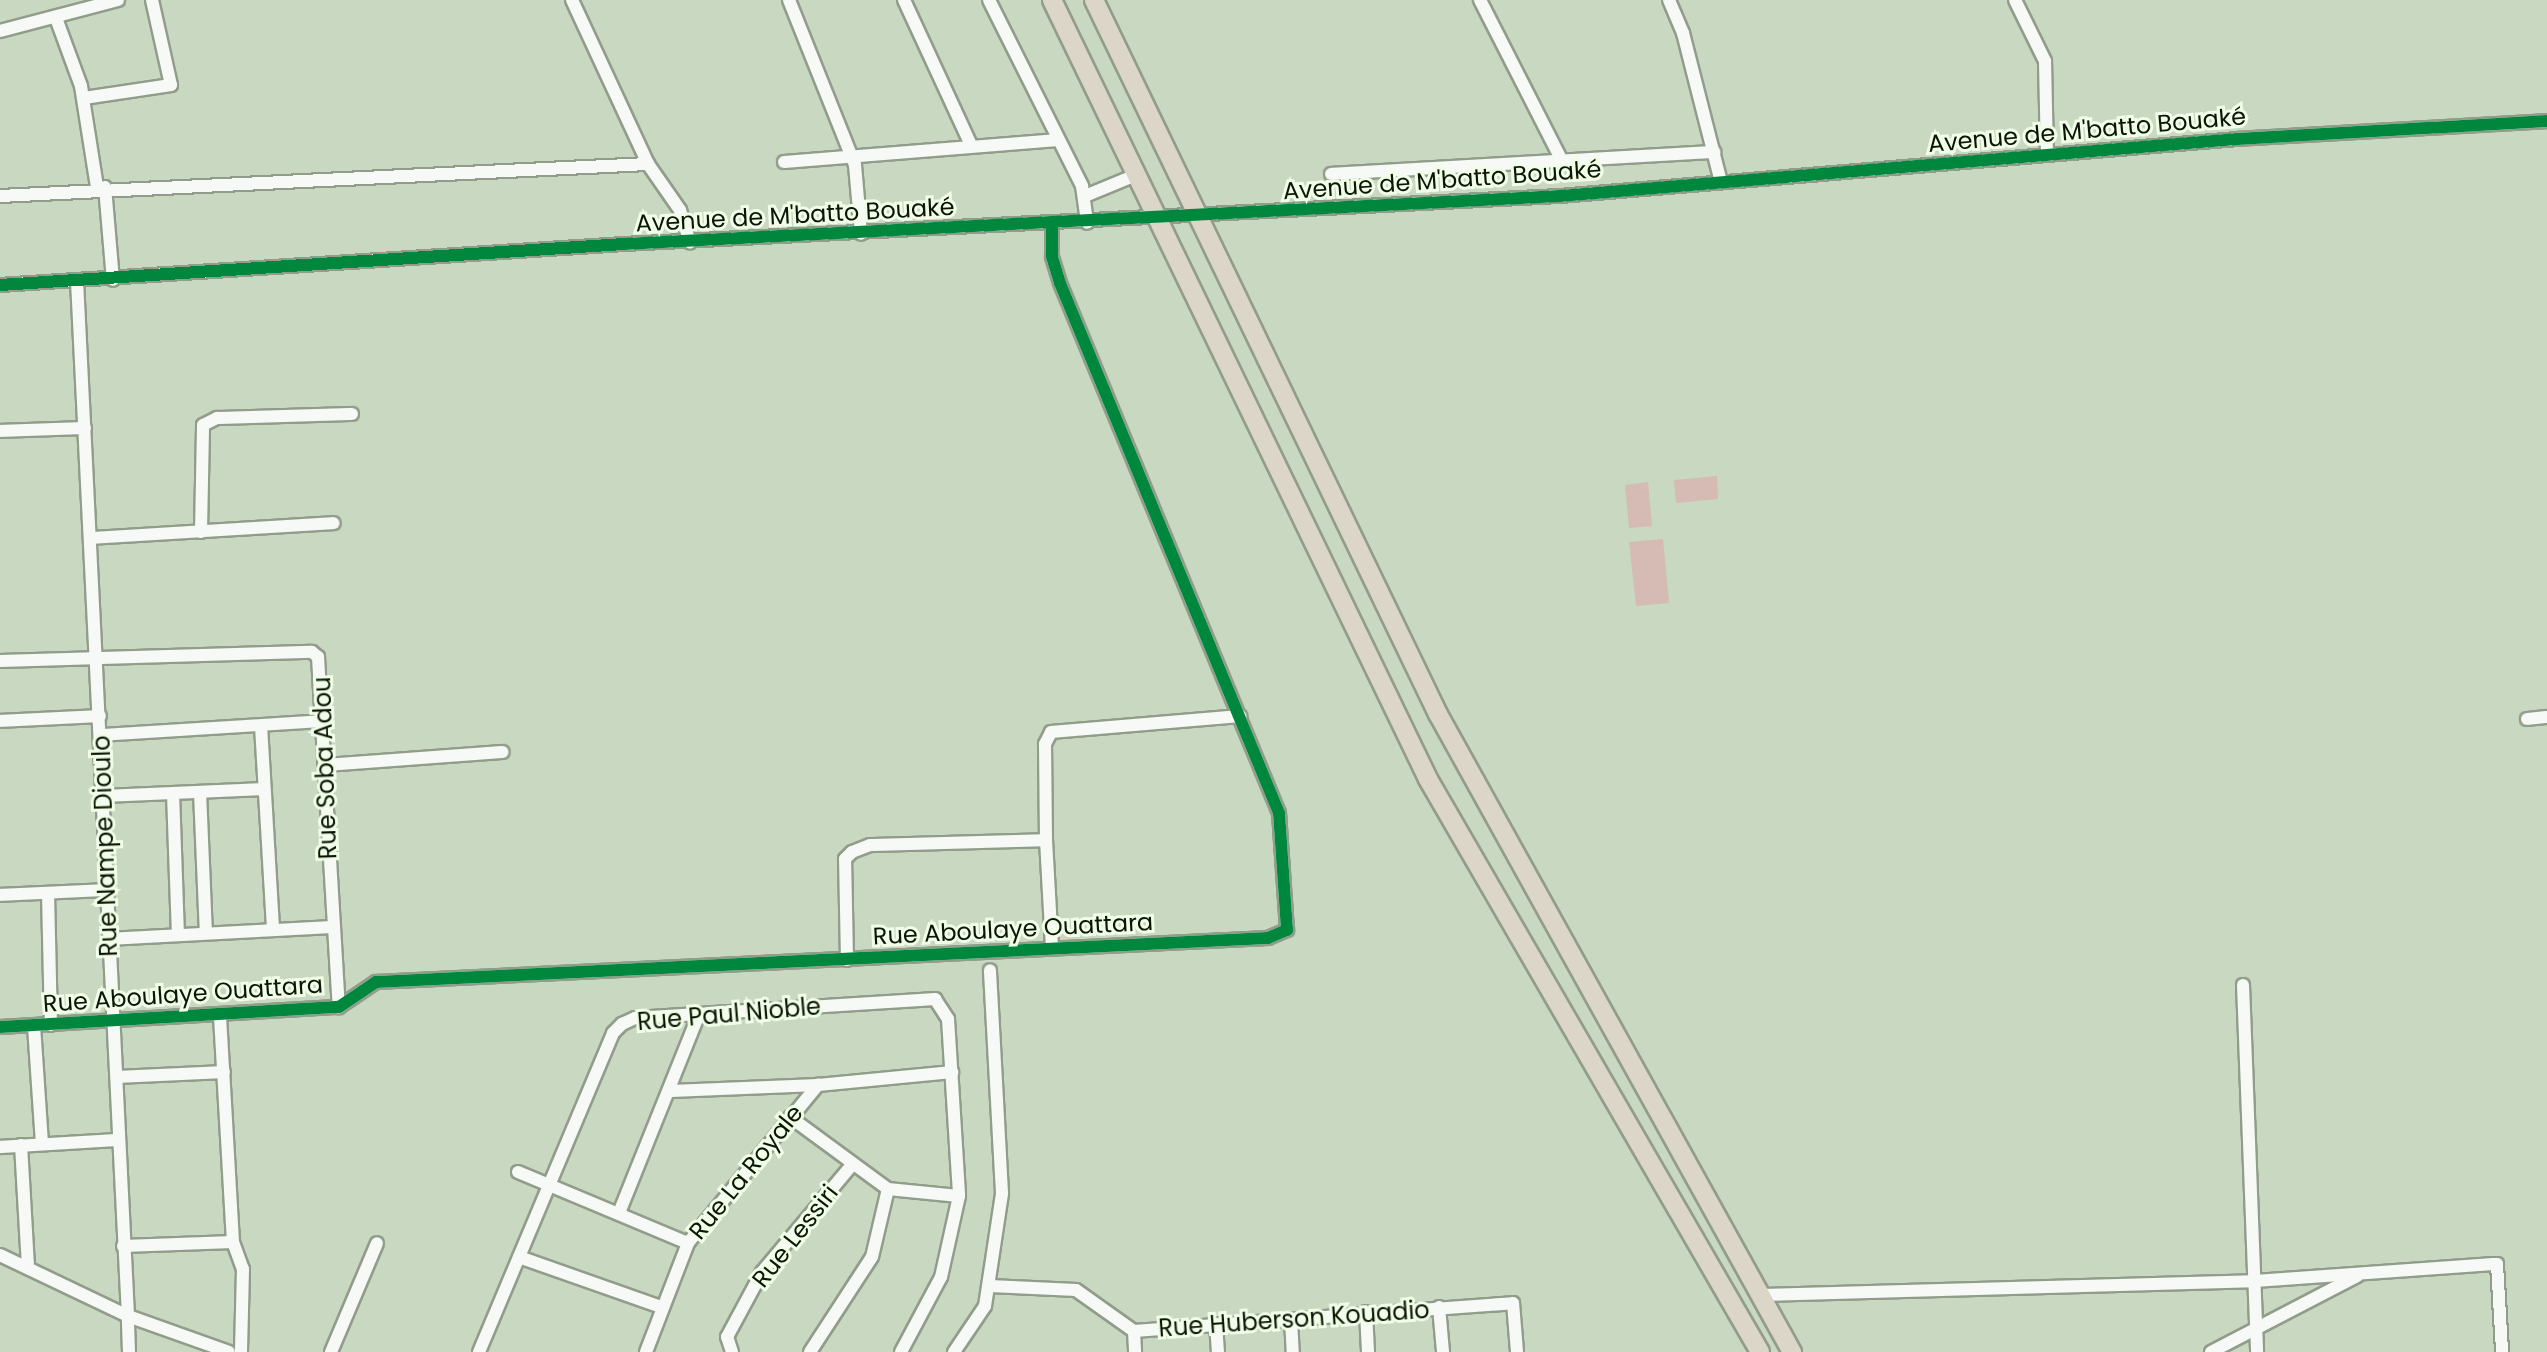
<!DOCTYPE html>
<meta charset="utf-8">
<style>
body{margin:0}
#map{position:relative;width:2547px;height:1352px;overflow:hidden;background:#c9d8c0;font-family:Poppins,sans-serif}
div>[style]{position:absolute}
.green>*{inset:0;background:#d5bbb3}
.roads{filter:drop-shadow(2px 0 #919d8a) drop-shadow(-2px 0 #919d8a) drop-shadow(0 2px #919d8a) drop-shadow(0 -2px #919d8a)}
.minor>*{height:12px;margin:-6px;padding:0 6px;transform-origin:6px;border-radius:6px;background:#f7f9f6}
.highway>*{height:18px;margin:-9px;padding:0 9px;transform-origin:9px;border-radius:9px;background:#dcd6c8}
.cycleway>*{height:12px;margin:-6px;padding:0 6px;transform-origin:6px;border-radius:6px;background:#00873e}
span{translate:-50% -50%;white-space:nowrap;text-align:center;line-height:1.15;-webkit-text-stroke:6px #f0fee7;paint-order:stroke}
.street-label{font-size:24px;color:#0c1506}
</style>
<div id="map">
<div class="green">
<i style="clip-path:polygon(1717px 476px,1718px 499px,1676px 503px,1674px 480px)"></i>
<i style="clip-path:polygon(1648px 482px,1652px 526px,1629px 528px,1625px 485px)"></i>
<i style="clip-path:polygon(1663px 539px,1669px 603px,1636px 606px,1629px 542px)"></i>
</div>
<div class="roads">
<div class="minor">
<i style="left:572px;top:0;width:181px;rotate:65.1deg"></i>
<i style="left:648px;top:164px;width:56px;rotate:55.2deg"></i>
<i style="left:680px;top:210px;width:34px;rotate:73deg"></i>
<i style="left:789px;top:0;width:178px;rotate:68.2deg"></i>
<i style="left:855px;top:165px;width:69px;rotate:85deg"></i>
<i style="left:904px;top:0;width:157px;rotate:65.2deg"></i>
<i style="left:989px;top:0;width:208px;rotate:63.4deg"></i>
<i style="left:1082px;top:186px;width:37px;rotate:82deg"></i>
<i style="left:1480px;top:0;width:183px;rotate:63deg"></i>
<i style="left:1669px;top:0;width:36px;rotate:67deg"></i>
<i style="left:1683px;top:33px;width:154px;rotate:75.7deg"></i>
<i style="left:2015px;top:0;width:68px;rotate:63.8deg"></i>
<i style="left:2045px;top:61px;width:94px;rotate:88.8deg"></i>
<i style="left:56px;top:18px;width:72px;rotate:69.8deg"></i>
<i style="left:81px;top:86px;width:102px;rotate:81deg"></i>
<i style="left:0;top:31px;width:122px;rotate:-14.7deg"></i>
<i style="left:84px;top:98px;width:88px;rotate:-8.5deg"></i>
<i style="left:171px;top:85px;width:87px;rotate:-102.6deg"></i>
<i style="left:784px;top:162px;width:275px;rotate:-4.6deg"></i>
<i style="left:1331px;top:174px;width:384px;rotate:-3.3deg"></i>
<i style="left:105px;top:187px;width:93px;rotate:85.1deg"></i>
<i style="left:0;top:196px;width:649px;rotate:-2.83deg"></i>
<i style="left:1085px;top:196px;width:57px;rotate:-22.5deg"></i>
<i style="left:0;top:285px;width:625px;rotate:-3.76deg"></i>
<i style="left:624px;top:244px;width:937px;rotate:-2.94deg"></i>
<i style="left:1560px;top:196px;width:679px;rotate:-4.81deg"></i>
<i style="left:2237px;top:139px;width:311px;rotate:-3.3deg"></i>
<i style="left:0;top:431px;width:85px;rotate:-2deg"></i>
<i style="left:201px;top:532px;width:107px;rotate:-88.9deg"></i>
<i style="left:203px;top:425px;width:16px;rotate:-27deg"></i>
<i style="left:217px;top:418px;width:135px;rotate:-1.7deg"></i>
<i style="left:91px;top:538px;width:243px;rotate:-3.5deg"></i>
<i style="left:0;top:661px;width:312px;rotate:-1.7deg"></i>
<i style="left:312px;top:652px;width:8px;rotate:40deg"></i>
<i style="left:318px;top:657px;width:351px;rotate:86.6deg"></i>
<i style="left:2527px;top:719px;width:20px;rotate:-6deg"></i>
<i style="left:0;top:721px;width:100px;rotate:-2.9deg"></i>
<i style="left:261px;top:726px;width:204px;rotate:86.6deg"></i>
<i style="left:101px;top:735px;width:223px;rotate:-3.6deg"></i>
<i style="left:325px;top:765px;width:178px;rotate:-4.2deg"></i>
<i style="left:200px;top:792px;width:141px;rotate:87.6deg"></i>
<i style="left:173px;top:793px;width:142px;rotate:88deg"></i>
<i style="left:104px;top:796px;width:160px;rotate:-2.5deg"></i>
<i style="left:1046px;top:840px;width:108px;rotate:86.8deg"></i>
<i style="left:48px;top:893px;width:132px;rotate:88.7deg"></i>
<i style="left:0;top:895px;width:108px;rotate:-2.7deg"></i>
<i style="left:109px;top:939px;width:222px;rotate:-3.1deg"></i>
<i style="left:847px;top:960px;width:101px;rotate:-91.1deg"></i>
<i style="left:845px;top:859px;width:10px;rotate:-45deg"></i>
<i style="left:852px;top:852px;width:19px;rotate:-21deg"></i>
<i style="left:870px;top:845px;width:176px;rotate:-1.6deg"></i>
<i style="left:1046px;top:840px;width:96px;rotate:-90.6deg"></i>
<i style="left:1045px;top:744px;width:13px;rotate:-63deg"></i>
<i style="left:1051px;top:732px;width:190px;rotate:-4.8deg"></i>
<i style="left:2243px;top:985px;width:367px;rotate:87.8deg"></i>
<i style="left:34px;top:1026px;width:118px;rotate:86.1deg"></i>
<i style="left:0;top:1027px;width:340px;rotate:-3.4deg"></i>
<i style="left:339px;top:1007px;width:45px;rotate:-34deg"></i>
<i style="left:376px;top:982px;width:893px;rotate:-2.82deg"></i>
<i style="left:1268px;top:938px;width:21px;rotate:-23deg"></i>
<i style="left:1287px;top:930px;width:117px;rotate:-93.9deg"></i>
<i style="left:1279px;top:813px;width:573px;rotate:-112.45deg"></i>
<i style="left:1060px;top:283px;width:28px;rotate:-107deg"></i>
<i style="left:1052px;top:256px;width:31px;rotate:-90deg"></i>
<i style="left:117px;top:1077px;width:107px;rotate:-2.7deg"></i>
<i style="left:671px;top:1091px;width:147px;rotate:-2.3deg"></i>
<i style="left:818px;top:1085px;width:135px;rotate:-5.5deg"></i>
<i style="left:790px;top:1117px;width:122px;rotate:36.3deg"></i>
<i style="left:888px;top:1189px;width:71px;rotate:5.6deg"></i>
<i style="left:21px;top:1145px;width:123px;rotate:86.7deg"></i>
<i style="left:0;top:1147px;width:119px;rotate:-3.4deg"></i>
<i style="left:518px;top:1172px;width:184px;rotate:22.7deg"></i>
<i style="left:619px;top:1213px;width:214px;rotate:-68.1deg"></i>
<i style="left:233px;top:1242px;width:29px;rotate:70deg"></i>
<i style="left:243px;top:1269px;width:83px;rotate:91.4deg"></i>
<i style="left:123px;top:1246px;width:110px;rotate:-2.1deg"></i>
<i style="left:233px;top:1242px;width:226px;rotate:-93.3deg"></i>
<i style="left:0;top:1255px;width:142px;rotate:25.5deg"></i>
<i style="left:128px;top:1316px;width:1035px;rotate:-92.82deg"></i>
<i style="left:519px;top:1257px;width:151px;rotate:19.4deg"></i>
<i style="left:990px;top:1286px;width:86px;rotate:2.7deg"></i>
<i style="left:1076px;top:1290px;width:71px;rotate:35.3deg"></i>
<i style="left:1134px;top:1331px;width:380px;rotate:-4.2deg"></i>
<i style="left:1513px;top:1303px;width:49px;rotate:85.3deg"></i>
<i style="left:1760px;top:1295px;width:495px;rotate:-1.6deg"></i>
<i style="left:2255px;top:1281px;width:239px;rotate:-4.1deg"></i>
<i style="left:2493px;top:1264px;width:4px"></i>
<i style="left:2497px;top:1264px;width:88px;rotate:86.7deg"></i>
<i style="left:1439px;top:1307px;width:45px;rotate:84.9deg"></i>
<i style="left:1366px;top:1312px;width:40px;rotate:87.1deg"></i>
<i style="left:1291px;top:1319px;width:33px;rotate:87deg"></i>
<i style="left:1216px;top:1324px;width:28px;rotate:86deg"></i>
<i style="left:1134px;top:1331px;width:21px;rotate:87deg"></i>
<i style="left:129px;top:1352px;width:36px;rotate:-92deg"></i>
<i style="left:128px;top:1316px;width:107px;rotate:19.6deg"></i>
<i style="left:331px;top:1352px;width:118px;rotate:-67.1deg"></i>
<i style="left:479px;top:1352px;width:346px;rotate:-67.2deg"></i>
<i style="left:613px;top:1033px;width:13px;rotate:-45deg"></i>
<i style="left:622px;top:1024px;width:14px;rotate:-25deg"></i>
<i style="left:635px;top:1018px;width:301px;rotate:-3.6deg"></i>
<i style="left:935px;top:999px;width:24px;rotate:57deg"></i>
<i style="left:948px;top:1019px;width:177px;rotate:86.4deg"></i>
<i style="left:959px;top:1196px;width:83px;rotate:102.5deg"></i>
<i style="left:941px;top:1277px;width:85px;rotate:118.1deg"></i>
<i style="left:646px;top:1352px;width:117px;rotate:-68.9deg"></i>
<i style="left:688px;top:1243px;width:205px;rotate:-50.6deg"></i>
<i style="left:732px;top:1352px;width:16px;rotate:-108deg"></i>
<i style="left:727px;top:1337px;width:74px;rotate:-61.7deg"></i>
<i style="left:762px;top:1272px;width:138px;rotate:-50deg"></i>
<i style="left:810px;top:1352px;width:113px;rotate:-56.9deg"></i>
<i style="left:872px;top:1257px;width:70px;rotate:-76.8deg"></i>
<i style="left:954px;top:1352px;width:55px;rotate:-56deg"></i>
<i style="left:985px;top:1306px;width:114px;rotate:-81.4deg"></i>
<i style="left:1002px;top:1193px;width:223px;rotate:-93.1deg"></i>
<i style="left:2211px;top:1352px;width:165px;rotate:-27.5deg"></i>
</div>
<div class="highway">
<i style="left:1052px;top:0;width:865px;rotate:64.23deg"></i>
<i style="left:1428px;top:779px;width:662px;rotate:59.91deg"></i>
<i style="left:1094px;top:0;width:793px;rotate:64.28deg"></i>
<i style="left:1438px;top:714px;width:730px;rotate:60.98deg"></i>
</div>
</div>
<div class="cycleway">
<i style="left:0;top:285px;width:625px;rotate:-3.76deg"></i>
<i style="left:624px;top:244px;width:937px;rotate:-2.94deg"></i>
<i style="left:1560px;top:196px;width:679px;rotate:-4.81deg"></i>
<i style="left:2237px;top:139px;width:311px;rotate:-3.3deg"></i>
<i style="left:0;top:1027px;width:340px;rotate:-3.4deg"></i>
<i style="left:339px;top:1007px;width:45px;rotate:-34deg"></i>
<i style="left:376px;top:982px;width:893px;rotate:-2.82deg"></i>
<i style="left:1268px;top:938px;width:21px;rotate:-23deg"></i>
<i style="left:1287px;top:930px;width:117px;rotate:-93.9deg"></i>
<i style="left:1279px;top:813px;width:573px;rotate:-112.45deg"></i>
<i style="left:1060px;top:283px;width:28px;rotate:-107deg"></i>
<i style="left:1052px;top:256px;width:31px;rotate:-90deg"></i>
</div>
<div class="street-label">
<span style="left:2087px;top:130px;rotate:-5deg">Avenue de M'batto Bouaké</span>
<span style="left:1442px;top:180px;rotate:-4deg">Avenue de M'batto Bouaké</span>
<span style="left:795px;top:215px;rotate:-3deg">Avenue de M'batto Bouaké</span>
<span style="left:325px;top:768px;rotate:-92deg">Rue Soba Adou</span>
<span style="left:105px;top:846px;rotate:-92deg">Rue Nampe Dioulo</span>
<span style="left:1013px;top:929px;rotate:-3deg">Rue Aboulaye Ouattara</span>
<span style="left:183px;top:994px;rotate:-4deg">Rue Aboulaye Ouattara</span>
<span style="left:729px;top:1014px;rotate:-5deg">Rue Paul Nioble</span>
<span style="left:746px;top:1172px;rotate:-51deg">Rue La Royale</span>
<span style="left:795px;top:1236px;rotate:-52deg">Rue Lessiri</span>
<span style="left:1294px;top:1319px;rotate:-4deg">Rue Huberson Kouadio</span>
</div>
</div>
